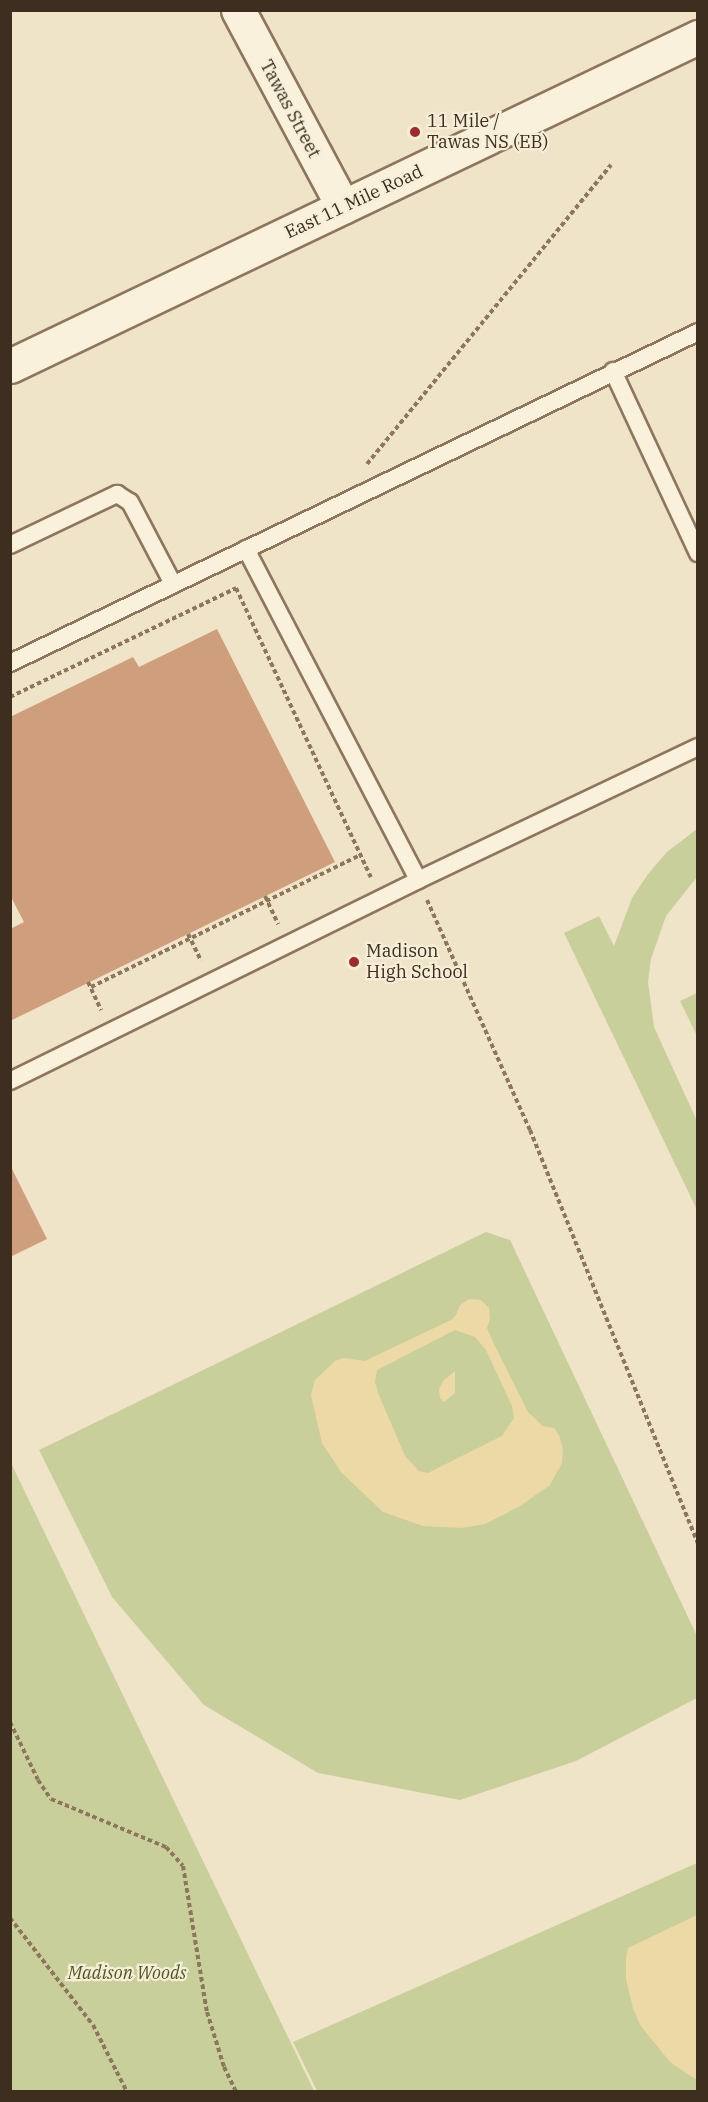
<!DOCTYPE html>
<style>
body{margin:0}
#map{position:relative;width:708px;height:2102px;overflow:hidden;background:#f0e4c8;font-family:"IBM Plex Serif",serif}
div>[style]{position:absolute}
.green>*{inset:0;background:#c9cf9b}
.sand>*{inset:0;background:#ecd9a5}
.building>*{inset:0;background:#cf9f7d}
.path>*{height:4px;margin-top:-2px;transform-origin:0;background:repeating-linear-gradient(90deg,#8d765c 0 4.5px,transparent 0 7.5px)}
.roads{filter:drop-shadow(2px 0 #8d765c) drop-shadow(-2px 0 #8d765c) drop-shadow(0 2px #8d765c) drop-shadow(0 -2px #8d765c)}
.service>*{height:16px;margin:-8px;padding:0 8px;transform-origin:8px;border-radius:8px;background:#faf1dc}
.minor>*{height:33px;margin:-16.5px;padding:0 16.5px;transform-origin:16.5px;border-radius:16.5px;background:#faf1dc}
.secondary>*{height:33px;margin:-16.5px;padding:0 16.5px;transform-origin:16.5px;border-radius:16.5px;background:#faf1dc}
.dots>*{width:16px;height:16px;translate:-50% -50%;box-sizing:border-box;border:3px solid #f7eed8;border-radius:50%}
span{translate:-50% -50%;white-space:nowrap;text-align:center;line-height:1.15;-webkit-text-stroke:4.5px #f7eed8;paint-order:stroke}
.street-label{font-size:18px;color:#3d2e20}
.poi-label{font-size:18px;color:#3d2e20}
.left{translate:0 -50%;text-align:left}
.park-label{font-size:18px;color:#4d5a26;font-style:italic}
.frame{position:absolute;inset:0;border:12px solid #3d2e20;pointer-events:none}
</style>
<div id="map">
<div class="green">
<i style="clip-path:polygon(697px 829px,697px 877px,666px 916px,651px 959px,648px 982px,654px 1027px,697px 1121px,697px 1210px,564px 933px,599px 916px,614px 946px,632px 898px,648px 874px,667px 852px)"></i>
<i style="clip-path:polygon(697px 993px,697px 1036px,680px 1001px)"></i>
<i style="clip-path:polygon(486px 1232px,510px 1240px,697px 1636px,697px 1698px,576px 1761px,460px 1800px,318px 1773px,204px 1705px,112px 1597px,39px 1450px)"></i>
<i style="clip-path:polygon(10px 1463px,11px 1463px,314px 2091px,11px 2091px)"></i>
<i style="clip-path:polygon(697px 1863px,697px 2091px,317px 2091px,293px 2042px)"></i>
</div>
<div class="sand">
<i style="clip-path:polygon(evenodd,469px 1299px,481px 1300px,489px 1308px,490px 1319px,487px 1328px,493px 1342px,528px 1412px,543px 1426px,554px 1428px,559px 1435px,563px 1449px,562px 1463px,550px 1485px,520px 1506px,485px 1524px,461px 1528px,423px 1526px,383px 1512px,341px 1472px,322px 1443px,311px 1395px,315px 1380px,335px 1361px,344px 1358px,365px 1361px,373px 1357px,451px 1320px,456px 1315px,460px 1305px,469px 1299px,455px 1330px,475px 1337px,486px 1350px,512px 1406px,514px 1418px,502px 1436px,428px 1473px,419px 1471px,405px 1456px,378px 1393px,375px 1382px,377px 1370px,455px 1330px)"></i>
<i style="clip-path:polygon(455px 1371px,455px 1393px,444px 1402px,440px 1398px,439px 1389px,443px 1381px)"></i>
<i style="clip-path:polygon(697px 1915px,697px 2080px,671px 2063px,640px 2025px,633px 2008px,626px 1979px,626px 1958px,628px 1948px)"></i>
</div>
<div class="building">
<i style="clip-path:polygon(217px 629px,335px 862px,10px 1021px,10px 929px,24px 922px,10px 895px,10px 717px,133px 657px,139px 667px)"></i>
<i style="clip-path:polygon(10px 1165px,47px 1239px,10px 1257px)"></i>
</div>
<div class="path">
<i style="left:367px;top:464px;width:386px;rotate:-50.8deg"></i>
<i style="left:10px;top:697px;width:251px;rotate:-25.7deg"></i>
<i style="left:236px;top:588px;width:319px;rotate:65deg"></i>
<i style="left:265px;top:896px;width:31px;rotate:65deg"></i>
<i style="left:427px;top:900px;width:252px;rotate:65.9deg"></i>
<i style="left:530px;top:1130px;width:446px;rotate:67.9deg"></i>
<i style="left:188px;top:934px;width:30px;rotate:64deg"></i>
<i style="left:88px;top:982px;width:31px;rotate:65deg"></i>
<i style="left:91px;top:987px;width:301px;rotate:-26.1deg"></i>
<i style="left:10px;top:1722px;width:64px;rotate:64.2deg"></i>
<i style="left:38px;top:1780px;width:23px;rotate:56deg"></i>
<i style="left:51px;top:1799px;width:125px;rotate:22.7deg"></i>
<i style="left:166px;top:1847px;width:25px;rotate:48deg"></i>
<i style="left:183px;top:1866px;width:148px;rotate:80.7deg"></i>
<i style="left:207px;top:2012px;width:58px;rotate:72.8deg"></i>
<i style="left:224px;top:2067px;width:28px;rotate:64deg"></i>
<i style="left:10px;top:1918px;width:135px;rotate:52.2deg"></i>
<i style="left:93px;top:2025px;width:75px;rotate:63.1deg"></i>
</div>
<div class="roads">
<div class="service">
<i style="left:613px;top:371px;width:201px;rotate:65deg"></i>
<i style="left:10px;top:545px;width:119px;rotate:-25.5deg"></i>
<i style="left:117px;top:494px;width:15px;rotate:32deg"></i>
<i style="left:130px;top:502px;width:93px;rotate:62.3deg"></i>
<i style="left:246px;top:549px;width:373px;rotate:62.5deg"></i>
<i style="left:418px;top:880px;width:310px;rotate:-25.4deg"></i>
<i style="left:10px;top:663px;width:763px;rotate:-25.69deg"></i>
<i style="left:10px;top:1081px;width:455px;rotate:-26.2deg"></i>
</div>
<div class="minor">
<i style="left:238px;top:10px;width:223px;rotate:61.9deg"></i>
</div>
<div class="secondary">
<i style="left:10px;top:366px;width:763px;rotate:-25.56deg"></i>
</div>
</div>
<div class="dots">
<i style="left:415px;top:132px;background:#9e2a2b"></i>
<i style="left:354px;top:962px;background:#9e2a2b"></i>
</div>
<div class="street-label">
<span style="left:290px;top:109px;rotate:62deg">Tawas Street</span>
<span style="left:354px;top:202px;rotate:-25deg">East 11 Mile Road</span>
</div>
<div class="poi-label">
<span class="left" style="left:427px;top:132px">11 Mile /<br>Tawas NS (EB)</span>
<span class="left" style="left:366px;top:962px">Madison<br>High School</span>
</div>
<div class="park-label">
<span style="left:127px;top:1973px">Madison Woods</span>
</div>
<div class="frame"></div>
</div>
